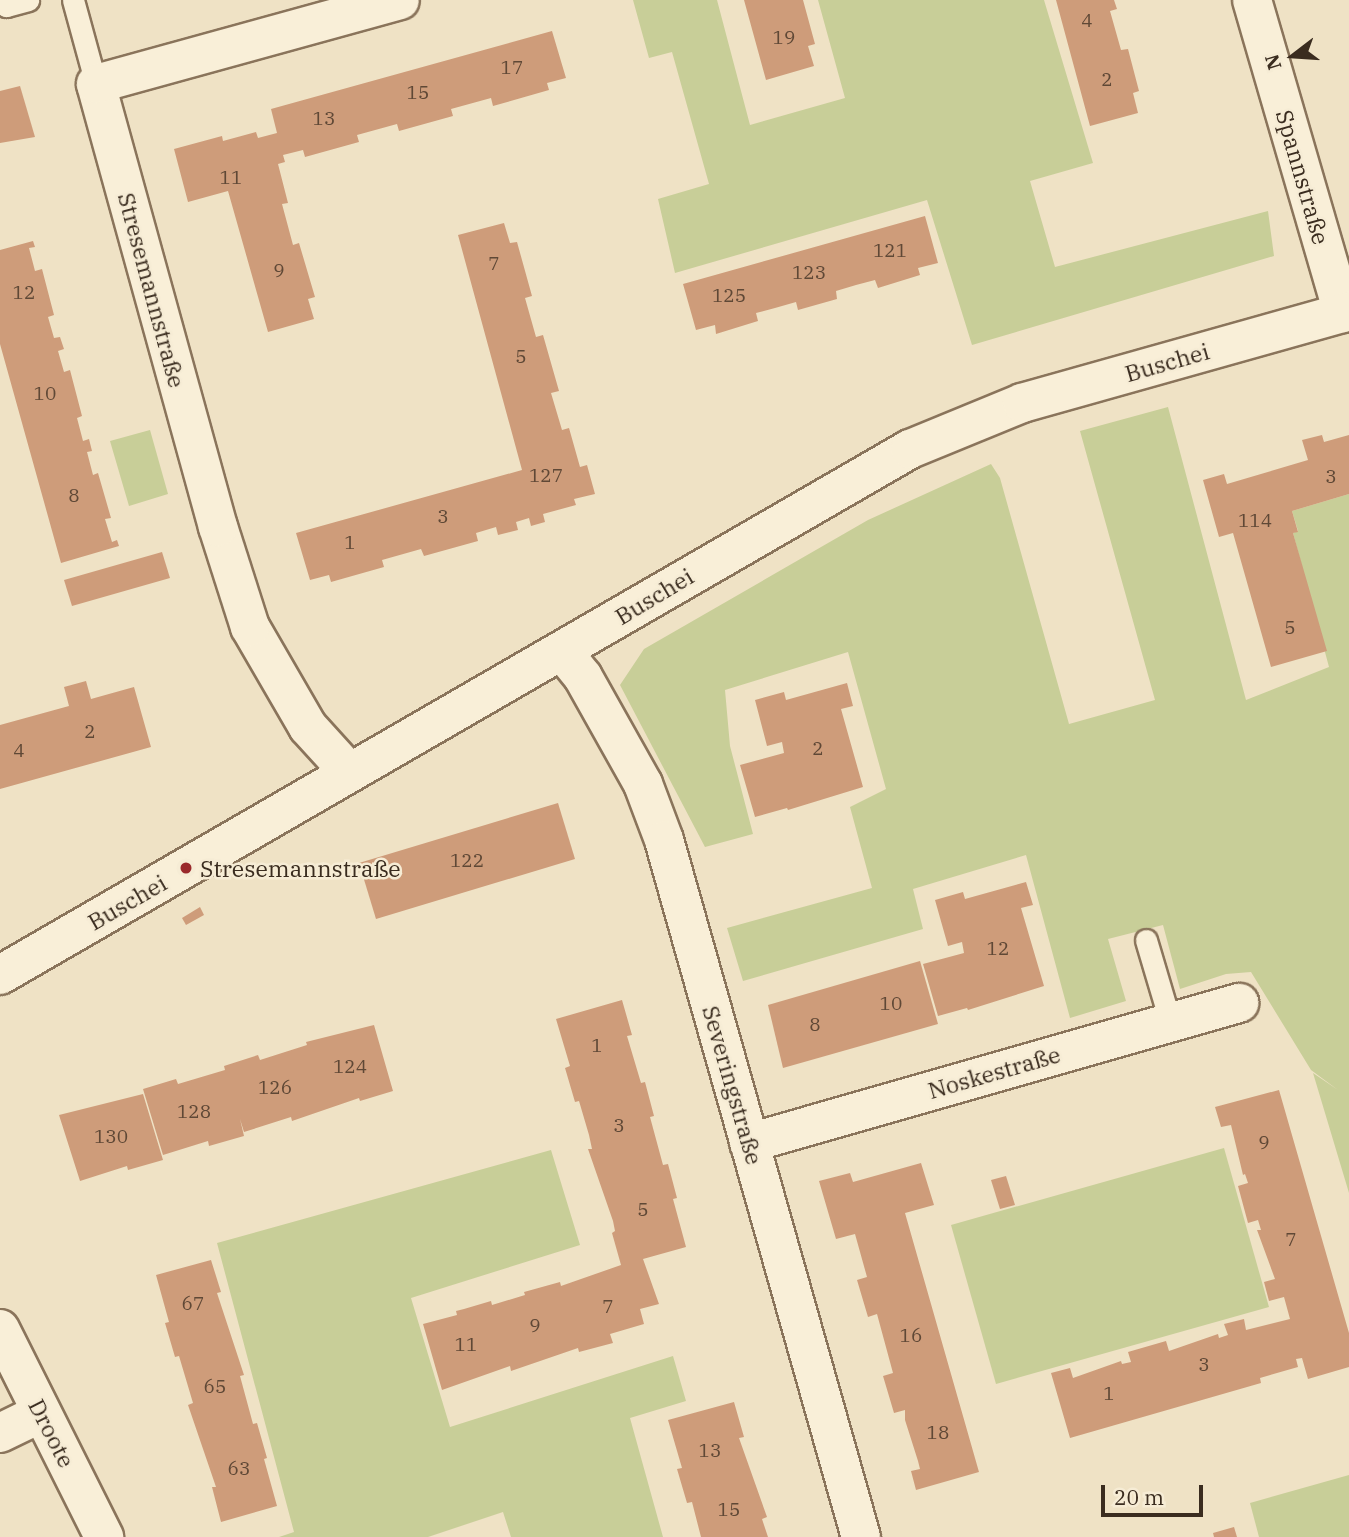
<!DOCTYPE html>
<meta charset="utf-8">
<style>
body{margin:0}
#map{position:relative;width:1349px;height:1537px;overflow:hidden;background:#efe2c5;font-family:"IBM Plex Serif",serif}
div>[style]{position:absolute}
.green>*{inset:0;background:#c8ce98}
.building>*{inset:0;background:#ce9c7a}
.roads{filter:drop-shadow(2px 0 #8a745b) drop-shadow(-2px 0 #8a745b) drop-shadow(0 2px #8a745b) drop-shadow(0 -2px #8a745b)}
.service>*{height:21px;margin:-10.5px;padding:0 10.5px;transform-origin:10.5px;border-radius:10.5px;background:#f9efd8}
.minor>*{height:38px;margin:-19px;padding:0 19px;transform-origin:19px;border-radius:19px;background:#f9efd8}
.tertiary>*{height:38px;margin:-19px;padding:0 19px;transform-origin:19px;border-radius:19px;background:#f9efd8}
.dots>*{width:19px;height:19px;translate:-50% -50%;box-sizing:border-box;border:4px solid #f6ecd5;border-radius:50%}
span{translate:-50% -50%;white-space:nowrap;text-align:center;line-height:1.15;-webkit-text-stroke:5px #f6ecd5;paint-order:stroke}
.number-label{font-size:19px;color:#5f4836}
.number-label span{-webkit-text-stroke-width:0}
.street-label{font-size:23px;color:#3a2c1f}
.poi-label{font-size:23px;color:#3a2c1f}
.left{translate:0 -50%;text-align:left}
.north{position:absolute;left:1258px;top:21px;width:70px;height:70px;-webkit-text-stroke:5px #f6ecd5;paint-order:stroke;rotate:253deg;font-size:19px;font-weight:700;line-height:28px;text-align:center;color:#3a2c1f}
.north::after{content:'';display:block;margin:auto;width:24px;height:32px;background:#3a2c1f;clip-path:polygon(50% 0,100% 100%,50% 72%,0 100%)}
.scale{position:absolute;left:1101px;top:1485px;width:102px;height:32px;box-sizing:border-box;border:4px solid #3a2c1f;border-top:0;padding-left:9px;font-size:21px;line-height:24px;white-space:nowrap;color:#3a2c1f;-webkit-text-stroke:5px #f6ecd5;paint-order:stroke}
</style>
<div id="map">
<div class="green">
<i style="clip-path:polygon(633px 0,717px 0,750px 125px,845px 98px,818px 0,1044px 0,1093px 163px,1030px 181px,1055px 267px,1268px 211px,1274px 256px,972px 345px,927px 200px,675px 273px,658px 199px,709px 184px,672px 52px,649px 58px)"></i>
<i style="clip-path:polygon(1168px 407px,1246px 700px,1329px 667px,1293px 533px,1298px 531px,1292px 511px,1349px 494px,1349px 1193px,1313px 1073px,1338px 1090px,1311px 1070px,1251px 972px,1226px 974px,1180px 989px,1163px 925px,1108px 939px,1126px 1001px,1070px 1018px,1026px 855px,913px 889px,923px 929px,743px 981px,727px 928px,872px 888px,850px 807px,886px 789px,848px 652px,725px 690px,730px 746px,753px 834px,705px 847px,620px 685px,644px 649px,868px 520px,991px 464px,1000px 478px,1069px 724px,1155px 700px,1080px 431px)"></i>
<i style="clip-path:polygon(150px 430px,168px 494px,129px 506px,110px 441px)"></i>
<i style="clip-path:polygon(1224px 1148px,1269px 1307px,996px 1384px,951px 1225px)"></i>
<i style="clip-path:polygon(551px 1150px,580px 1245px,411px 1298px,450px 1427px,673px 1356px,686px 1401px,630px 1418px,663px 1537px,511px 1537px,503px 1512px,428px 1537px,279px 1537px,294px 1532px,217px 1243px)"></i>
<i style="clip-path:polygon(1349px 1475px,1349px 1537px,1259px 1537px,1250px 1503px)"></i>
</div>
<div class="building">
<i style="clip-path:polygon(744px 0,803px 0,815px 44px,808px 46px,814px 66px,766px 80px)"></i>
<i style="clip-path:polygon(1056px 0,1114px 0,1117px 9px,1110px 11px,1121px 50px,1128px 49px,1139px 91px,1133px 93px,1138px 113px,1090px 126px)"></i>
<i style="clip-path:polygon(552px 31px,566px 78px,547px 83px,549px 90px,493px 106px,491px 98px,451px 109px,453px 116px,399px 131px,397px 124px,357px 135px,359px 142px,305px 157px,303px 150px,283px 155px,285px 162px,278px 164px,288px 203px,282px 204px,293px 245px,299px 243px,315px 297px,308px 299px,314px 319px,268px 332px,228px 191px,188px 202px,174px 149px,222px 136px,223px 141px,256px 132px,258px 138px,277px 133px,271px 109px)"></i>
<i style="clip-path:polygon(20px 86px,35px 137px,0 143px,0 91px)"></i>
<i style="clip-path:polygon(925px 216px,938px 263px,918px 268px,920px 275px,878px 288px,875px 280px,856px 285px,836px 291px,837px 299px,798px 310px,796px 302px,775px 308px,756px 313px,758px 321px,716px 334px,715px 325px,696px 330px,683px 284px)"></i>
<i style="clip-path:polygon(504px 223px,510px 243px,517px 242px,532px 296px,525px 298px,536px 337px,543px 335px,559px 391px,551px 393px,562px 430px,569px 428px,580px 467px,587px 465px,595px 494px,574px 499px,576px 505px,543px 514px,545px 522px,531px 526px,529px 518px,516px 522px,518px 530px,498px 535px,496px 527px,476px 533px,478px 541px,424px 556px,421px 549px,382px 560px,384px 567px,331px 582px,329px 575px,310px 580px,296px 533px,522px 470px,458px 235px)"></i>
<i style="clip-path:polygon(33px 241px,35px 247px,29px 248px,35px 271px,42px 269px,54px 315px,48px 317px,54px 338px,60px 337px,64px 349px,58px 351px,64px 372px,70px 370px,82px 416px,77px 418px,83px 441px,89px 439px,92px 451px,87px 452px,93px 475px,98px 473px,111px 518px,105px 519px,112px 542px,117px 540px,119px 546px,61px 563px,0 344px,0 250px)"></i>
<i style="clip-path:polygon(1322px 435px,1324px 442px,1349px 435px,1349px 494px,1292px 511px,1298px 532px,1293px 533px,1327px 651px,1271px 667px,1233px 533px,1219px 537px,1203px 480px,1224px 474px,1227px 484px,1308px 460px,1302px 440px)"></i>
<i style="clip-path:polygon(162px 552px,170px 578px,72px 606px,64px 580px)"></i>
<i style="clip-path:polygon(86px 681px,91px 699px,134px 687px,151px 747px,0 789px,0 725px,69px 706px,64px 687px)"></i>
<i style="clip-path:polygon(847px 683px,853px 706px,841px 709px,863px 787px,788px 810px,787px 808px,755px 817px,740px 765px,784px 753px,782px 742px,767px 746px,755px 700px,784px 692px,786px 700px)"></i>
<i style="clip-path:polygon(558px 803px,575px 859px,376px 919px,359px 863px)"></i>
<i style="clip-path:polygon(1026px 882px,1033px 905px,1021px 908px,1044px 986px,968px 1010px,967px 1008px,938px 1016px,923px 964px,964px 953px,962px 942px,948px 946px,935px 900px,963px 892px,965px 899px)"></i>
<i style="clip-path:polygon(200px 907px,204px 915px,186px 925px,182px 918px)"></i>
<i style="clip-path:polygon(920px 961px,938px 1024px,783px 1068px,768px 1005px)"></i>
<i style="clip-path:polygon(622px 1000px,632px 1035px,627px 1036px,641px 1083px,645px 1082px,654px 1116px,650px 1117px,663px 1165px,668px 1164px,677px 1198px,673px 1199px,686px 1247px,643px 1259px,659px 1304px,640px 1309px,644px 1324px,610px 1334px,613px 1343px,579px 1352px,578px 1348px,511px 1371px,510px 1366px,442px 1390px,423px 1324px,457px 1315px,456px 1311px,464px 1309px,491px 1301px,492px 1305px,525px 1295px,524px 1292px,560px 1282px,561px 1286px,621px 1265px,612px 1233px,615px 1231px,613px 1221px,588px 1149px,592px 1149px,589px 1135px,579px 1101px,575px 1102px,565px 1068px,570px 1066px,556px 1019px)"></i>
<i style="clip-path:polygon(374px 1025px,393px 1091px,360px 1101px,359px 1098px,292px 1121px,291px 1117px,244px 1132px,240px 1119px,244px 1136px,209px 1146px,208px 1141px,163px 1155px,143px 1089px,176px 1079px,178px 1084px,225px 1070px,224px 1066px,258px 1055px,260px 1060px,307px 1045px,306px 1042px)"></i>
<i style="clip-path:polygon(1279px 1090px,1349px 1333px,1349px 1367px,1308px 1379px,1302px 1358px,1296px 1359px,1298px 1367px,1260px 1378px,1261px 1383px,1070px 1438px,1051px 1373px,1070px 1368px,1073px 1378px,1121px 1361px,1122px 1364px,1131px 1362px,1128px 1352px,1166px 1341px,1169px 1351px,1218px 1334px,1219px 1338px,1228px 1335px,1224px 1324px,1244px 1319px,1246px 1330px,1290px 1319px,1284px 1297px,1269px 1301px,1264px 1282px,1275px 1279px,1257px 1230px,1261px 1230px,1258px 1220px,1248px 1223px,1238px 1186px,1248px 1183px,1245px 1174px,1243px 1175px,1231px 1125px,1221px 1127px,1215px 1107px)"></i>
<i style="clip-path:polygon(143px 1094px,163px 1160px,128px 1170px,127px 1166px,80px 1181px,59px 1115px)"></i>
<i style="clip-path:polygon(921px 1163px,934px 1205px,905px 1213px,979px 1472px,916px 1490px,911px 1471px,920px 1469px,918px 1461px,905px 1420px,905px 1410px,894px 1413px,883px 1376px,893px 1373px,877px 1314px,868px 1317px,857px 1280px,867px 1277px,855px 1234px,836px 1239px,819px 1181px,850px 1173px,853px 1182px)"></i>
<i style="clip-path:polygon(1006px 1176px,1015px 1205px,1000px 1209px,991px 1180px)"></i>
<i style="clip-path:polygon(211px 1260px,221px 1292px,217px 1293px,244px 1375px,240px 1376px,253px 1424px,257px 1423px,267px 1458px,264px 1459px,277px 1506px,221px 1522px,212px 1487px,216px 1487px,188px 1405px,193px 1403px,179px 1356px,175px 1357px,165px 1323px,169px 1322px,156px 1275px)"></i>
<i style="clip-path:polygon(734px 1402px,744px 1437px,739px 1438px,767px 1517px,762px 1519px,768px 1537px,701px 1537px,692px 1502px,687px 1503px,677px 1469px,682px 1468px,668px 1420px)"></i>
<i style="clip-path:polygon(1234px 1527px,1237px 1537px,1214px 1537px,1213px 1533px)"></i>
</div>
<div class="roads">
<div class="service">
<i style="left:73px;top:0;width:87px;rotate:74.7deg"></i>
<i style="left:0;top:1px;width:8px;rotate:40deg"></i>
<i style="left:6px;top:6px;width:23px;rotate:-15deg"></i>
<i style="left:1146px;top:940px;width:84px;rotate:73.5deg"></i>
</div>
<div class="minor">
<i style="left:1252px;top:0;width:326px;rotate:73.8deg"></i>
<i style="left:562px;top:651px;width:33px;rotate:51deg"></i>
<i style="left:583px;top:677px;width:123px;rotate:60.7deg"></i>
<i style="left:643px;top:784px;width:60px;rotate:69.4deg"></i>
<i style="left:664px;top:840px;width:724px;rotate:74.22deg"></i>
<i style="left:349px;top:772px;width:61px;rotate:-132.3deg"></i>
<i style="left:308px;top:727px;width:116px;rotate:-120.1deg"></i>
<i style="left:250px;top:627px;width:105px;rotate:-107.7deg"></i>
<i style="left:218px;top:527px;width:459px;rotate:-105.4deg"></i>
<i style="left:96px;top:84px;width:315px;rotate:-15.4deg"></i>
<i style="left:749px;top:1143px;width:510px;rotate:-15.95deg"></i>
<i style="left:0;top:1433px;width:46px;rotate:-26deg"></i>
</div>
<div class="tertiary">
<i style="left:0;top:975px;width:1051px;rotate:-30.03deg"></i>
<i style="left:910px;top:449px;width:121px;rotate:-22.3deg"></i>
<i style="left:1022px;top:403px;width:340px;rotate:-15.7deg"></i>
<i style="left:0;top:1329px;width:233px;rotate:63.4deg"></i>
</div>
</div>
<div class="dots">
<i style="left:186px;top:868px;background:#9a292b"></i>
</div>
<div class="number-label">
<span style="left:1087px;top:21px">4</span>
<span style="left:784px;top:38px">19</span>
<span style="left:512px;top:68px">17</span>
<span style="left:1107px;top:80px">2</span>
<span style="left:418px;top:93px">15</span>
<span style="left:324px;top:119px">13</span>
<span style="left:231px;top:178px">11</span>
<span style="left:890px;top:251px">121</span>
<span style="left:494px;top:264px">7</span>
<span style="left:279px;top:271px">9</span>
<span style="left:809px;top:273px">123</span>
<span style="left:24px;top:293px">12</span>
<span style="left:729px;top:296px">125</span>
<span style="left:521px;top:357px">5</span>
<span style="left:45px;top:394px">10</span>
<span style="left:546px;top:476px">127</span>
<span style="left:1331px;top:477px">3</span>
<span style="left:74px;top:496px">8</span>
<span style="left:443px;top:517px">3</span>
<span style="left:1255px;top:521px">114</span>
<span style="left:350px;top:543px">1</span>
<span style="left:1290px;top:628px">5</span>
<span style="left:90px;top:732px">2</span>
<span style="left:818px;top:749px">2</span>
<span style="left:19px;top:751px">4</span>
<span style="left:467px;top:861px">122</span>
<span style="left:998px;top:949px">12</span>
<span style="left:891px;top:1004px">10</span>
<span style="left:815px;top:1025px">8</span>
<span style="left:597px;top:1046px">1</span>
<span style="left:350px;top:1067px">124</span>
<span style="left:275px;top:1088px">126</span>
<span style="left:194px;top:1112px">128</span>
<span style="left:619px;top:1126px">3</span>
<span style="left:111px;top:1137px">130</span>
<span style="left:1264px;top:1143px">9</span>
<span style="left:643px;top:1210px">5</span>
<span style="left:1291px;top:1240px">7</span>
<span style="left:193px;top:1304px">67</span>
<span style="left:608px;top:1307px">7</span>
<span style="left:535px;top:1326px">9</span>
<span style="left:911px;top:1336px">16</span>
<span style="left:466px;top:1345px">11</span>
<span style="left:1204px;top:1365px">3</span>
<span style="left:215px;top:1387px">65</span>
<span style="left:1109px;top:1394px">1</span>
<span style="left:938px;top:1433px">18</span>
<span style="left:710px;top:1451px">13</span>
<span style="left:239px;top:1469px">63</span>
<span style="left:729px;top:1510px">15</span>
</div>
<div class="street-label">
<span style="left:1303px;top:177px;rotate:74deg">Spannstraße</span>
<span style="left:152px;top:290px;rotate:75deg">Stresemannstraße</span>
<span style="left:1167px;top:362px;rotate:-16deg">Buschei</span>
<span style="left:654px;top:596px;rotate:-31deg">Buschei</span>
<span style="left:127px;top:902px;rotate:-30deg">Buschei</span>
<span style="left:994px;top:1072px;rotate:-16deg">Noskestraße</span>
<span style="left:733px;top:1085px;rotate:74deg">Severingstraße</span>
<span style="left:52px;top:1433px;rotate:63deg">Droote</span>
</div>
<div class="poi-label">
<span class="left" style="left:200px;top:868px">Stresemannstraße</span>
</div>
<div class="north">N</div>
<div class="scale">20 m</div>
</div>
